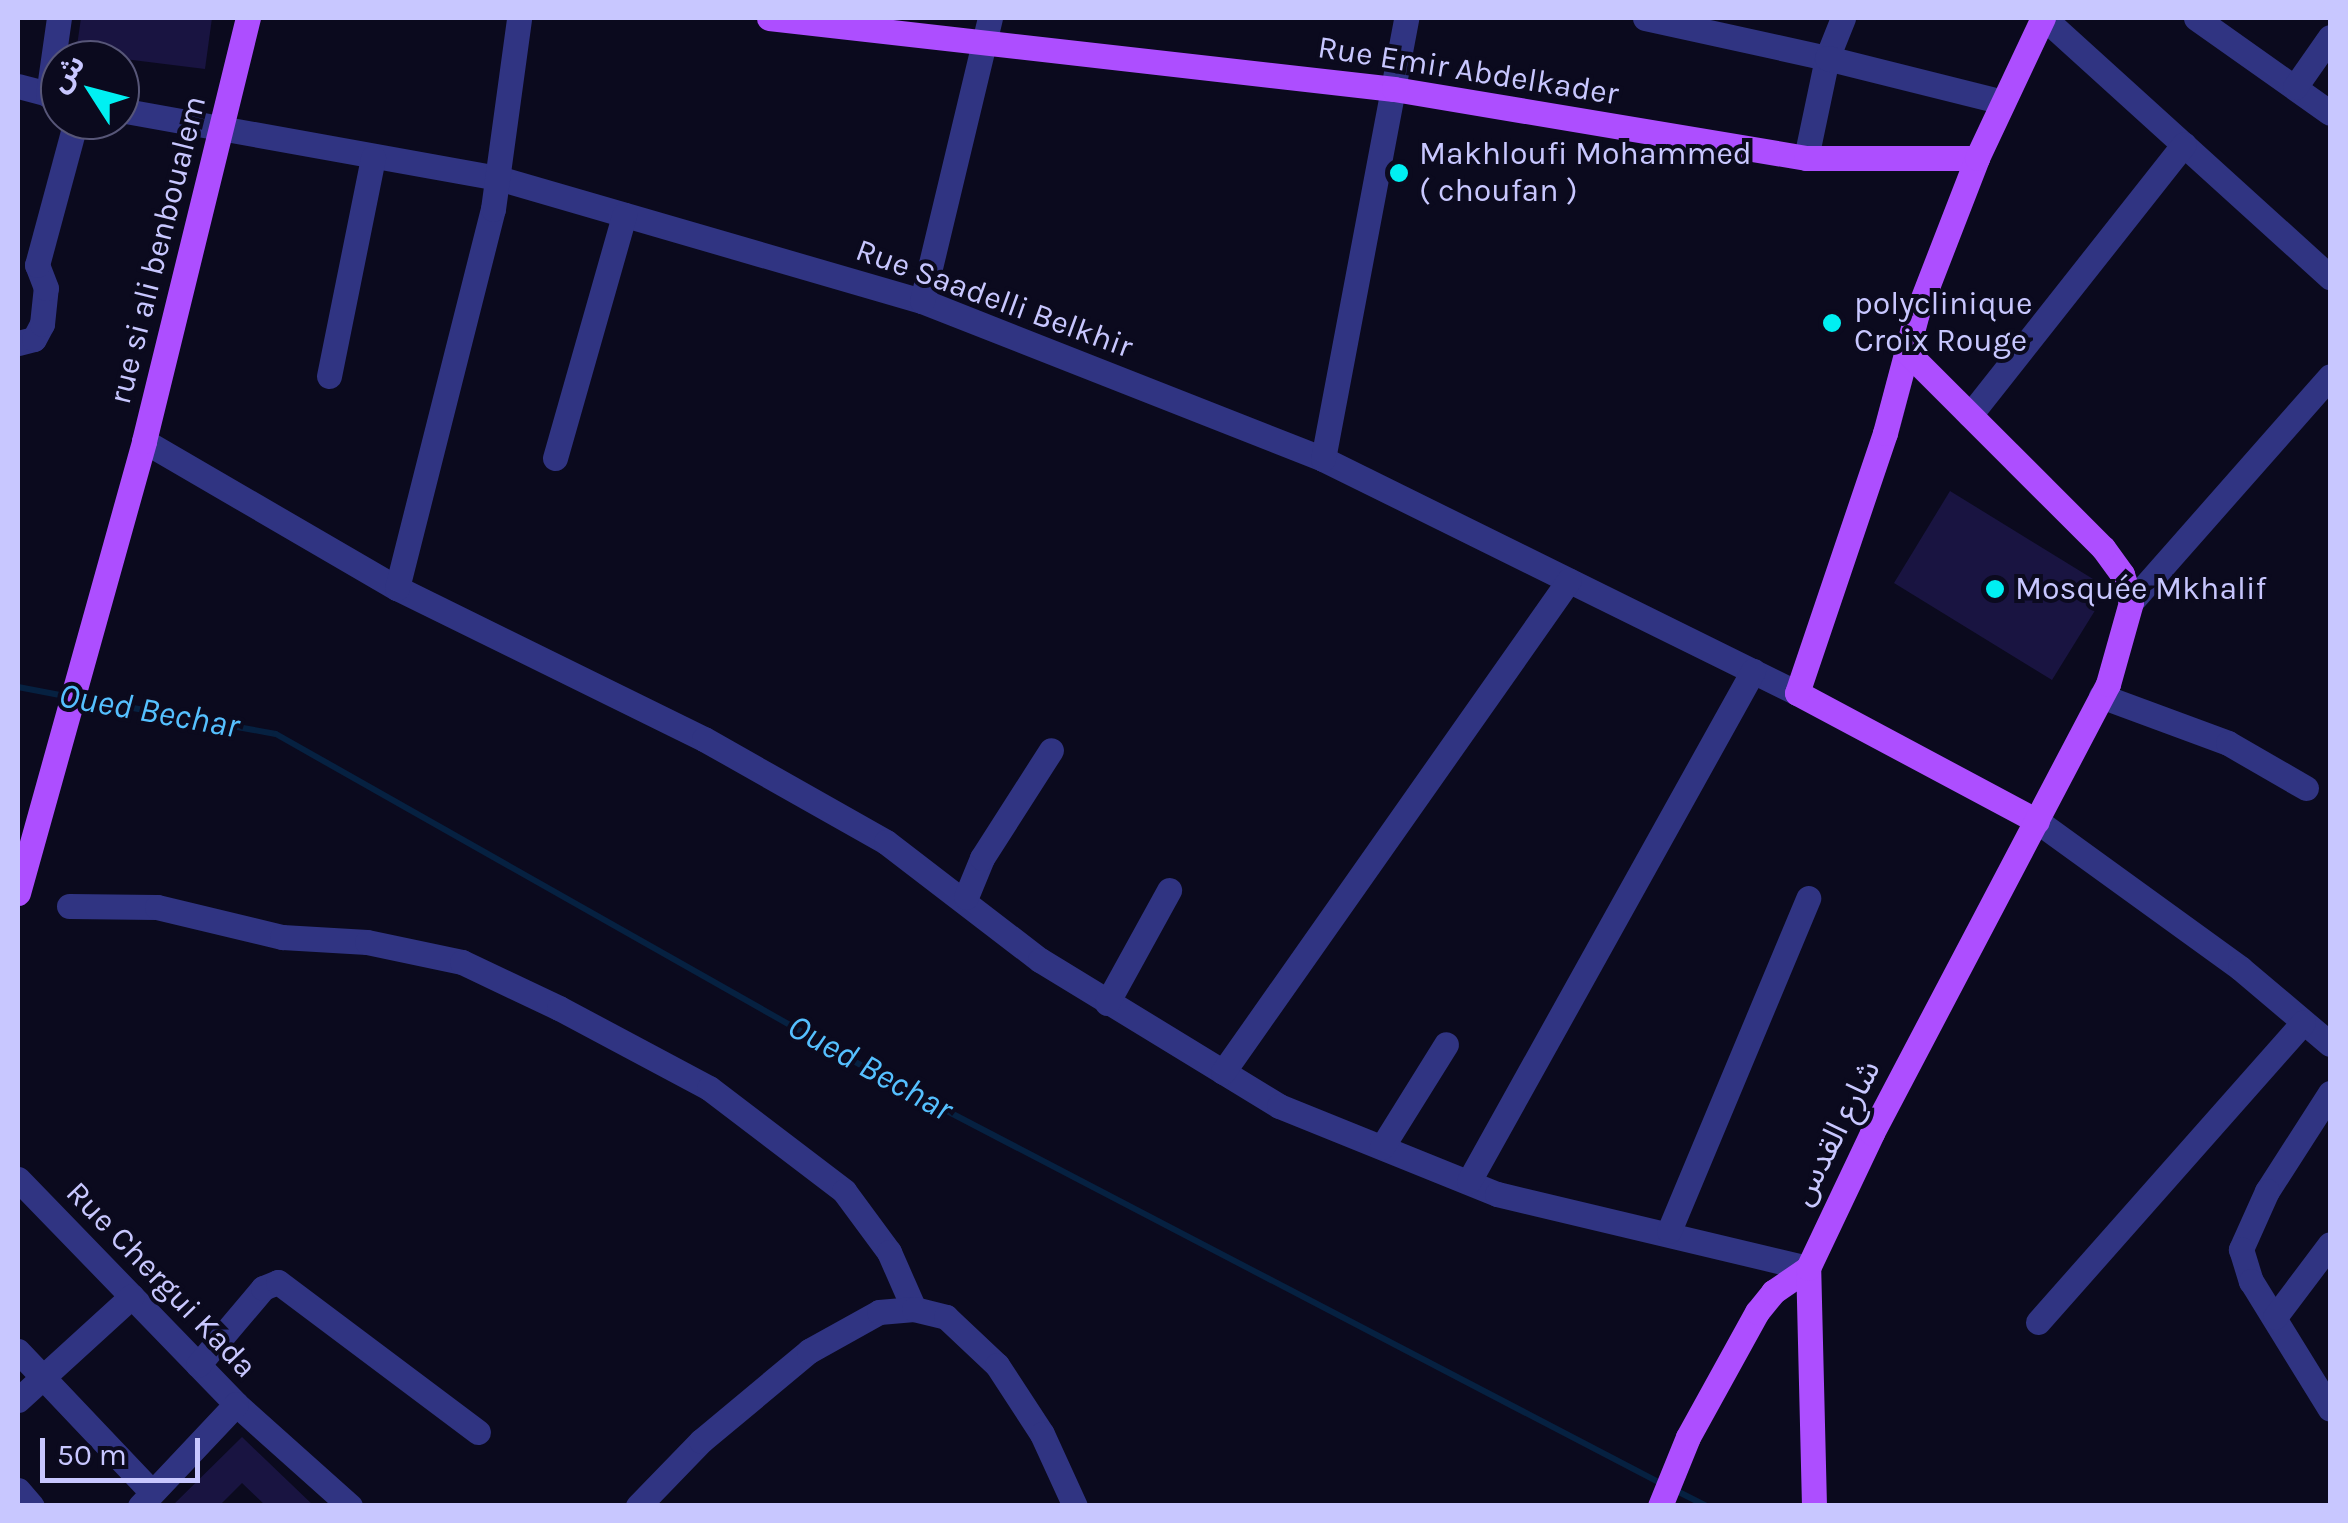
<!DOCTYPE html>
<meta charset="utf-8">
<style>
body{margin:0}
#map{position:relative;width:2348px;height:1523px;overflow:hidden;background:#0b0a1e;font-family:Karla,"Noto Sans Arabic",sans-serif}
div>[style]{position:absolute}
.stream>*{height:6px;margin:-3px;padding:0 3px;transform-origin:3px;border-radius:3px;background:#062141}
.building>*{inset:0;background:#191441}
.minor>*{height:25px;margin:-12.5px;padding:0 12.5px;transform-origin:12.5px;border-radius:12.5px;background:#303482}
.major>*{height:25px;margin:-12.5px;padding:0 12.5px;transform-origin:12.5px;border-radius:12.5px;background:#ad4eff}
.dots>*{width:28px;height:28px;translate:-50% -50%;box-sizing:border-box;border:5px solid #0b0a1e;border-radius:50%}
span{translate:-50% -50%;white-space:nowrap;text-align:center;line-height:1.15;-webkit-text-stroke:8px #0b0a1e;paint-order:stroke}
.street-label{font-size:32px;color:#c8c7ff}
.poi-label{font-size:32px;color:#c8c7ff}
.left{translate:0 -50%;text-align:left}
.water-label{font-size:35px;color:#55c0ff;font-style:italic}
.frame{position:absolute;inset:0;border:20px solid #c8c7ff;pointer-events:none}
.north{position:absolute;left:40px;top:40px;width:100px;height:100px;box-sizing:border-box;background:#0b0a1e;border:2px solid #575678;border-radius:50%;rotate:306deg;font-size:28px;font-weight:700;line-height:40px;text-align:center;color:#c8c7ff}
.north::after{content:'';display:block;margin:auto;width:35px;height:45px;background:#00f0f2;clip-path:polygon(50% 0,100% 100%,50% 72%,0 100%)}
.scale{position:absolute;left:40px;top:1438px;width:160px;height:45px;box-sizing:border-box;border:5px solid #c8c7ff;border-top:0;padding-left:12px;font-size:30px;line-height:35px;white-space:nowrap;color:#c8c7ff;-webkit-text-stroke:8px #0b0a1e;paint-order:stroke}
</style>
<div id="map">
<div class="stream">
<i style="left:18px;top:687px;width:48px;rotate:10.8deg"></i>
<i style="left:78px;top:698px;width:201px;rotate:10.3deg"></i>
<i style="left:276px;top:734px;width:694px;rotate:29.52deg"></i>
<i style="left:880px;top:1076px;width:882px;rotate:27.55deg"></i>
<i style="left:1673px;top:1489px;width:37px;rotate:27deg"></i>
</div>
<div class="building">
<i style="clip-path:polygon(81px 18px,212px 18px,205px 69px,76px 53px)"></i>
<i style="clip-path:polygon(1950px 491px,2093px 579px,2083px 595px,2099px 604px,2052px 680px,1894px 583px)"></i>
<i style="clip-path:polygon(242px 1437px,314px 1506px,266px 1506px,242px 1483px,219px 1506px,172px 1506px)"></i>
</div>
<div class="minor">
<i style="left:1645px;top:18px;width:186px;rotate:12.4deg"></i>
<i style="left:1827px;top:58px;width:102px;rotate:101.9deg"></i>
<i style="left:1843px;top:18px;width:43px;rotate:111.8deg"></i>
<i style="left:1827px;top:58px;width:181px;rotate:14deg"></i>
<i style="left:2044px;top:18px;width:386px;rotate:42.2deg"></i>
<i style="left:2196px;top:18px;width:164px;rotate:35.3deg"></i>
<i style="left:18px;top:86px;width:43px;rotate:14.7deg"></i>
<i style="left:2295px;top:87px;width:61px;rotate:-55deg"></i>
<i style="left:48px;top:95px;width:78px;rotate:-81.9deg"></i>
<i style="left:120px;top:110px;width:384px;rotate:10.2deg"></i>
<i style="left:498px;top:178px;width:441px;rotate:16.2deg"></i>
<i style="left:922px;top:301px;width:431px;rotate:21.5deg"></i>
<i style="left:1323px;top:459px;width:529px;rotate:26.27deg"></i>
<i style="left:922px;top:301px;width:291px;rotate:-76.5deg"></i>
<i style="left:18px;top:343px;width:16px;rotate:-14deg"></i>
<i style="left:34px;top:339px;width:17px;rotate:-62deg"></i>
<i style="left:42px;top:324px;width:36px;rotate:-84deg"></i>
<i style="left:46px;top:288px;width:25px;rotate:-111deg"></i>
<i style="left:37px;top:265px;width:150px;rotate:-74.9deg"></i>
<i style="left:329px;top:376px;width:223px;rotate:-78.6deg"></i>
<i style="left:1970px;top:415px;width:345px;rotate:-51.7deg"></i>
<i style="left:144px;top:441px;width:293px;rotate:30.2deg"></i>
<i style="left:397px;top:588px;width:342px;rotate:26.2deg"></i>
<i style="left:704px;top:739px;width:209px;rotate:29.5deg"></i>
<i style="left:886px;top:842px;width:194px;rotate:37.5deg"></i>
<i style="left:1040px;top:960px;width:280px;rotate:31.4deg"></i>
<i style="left:1279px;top:1106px;width:235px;rotate:22deg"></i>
<i style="left:1497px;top:1194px;width:320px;rotate:13.4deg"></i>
<i style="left:555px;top:458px;width:253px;rotate:-74.1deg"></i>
<i style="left:1323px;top:459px;width:449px;rotate:-79.3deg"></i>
<i style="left:397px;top:588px;width:391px;rotate:-75.8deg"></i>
<i style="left:493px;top:209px;width:193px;rotate:-82.2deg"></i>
<i style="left:2131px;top:602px;width:301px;rotate:-48.6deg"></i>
<i style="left:2101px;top:696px;width:135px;rotate:20.3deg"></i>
<i style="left:2228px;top:743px;width:90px;rotate:30deg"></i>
<i style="left:2037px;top:821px;width:251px;rotate:35.9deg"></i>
<i style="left:2240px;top:968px;width:118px;rotate:40.2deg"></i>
<i style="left:966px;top:897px;width:42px;rotate:-67.7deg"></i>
<i style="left:982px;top:858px;width:128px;rotate:-57.4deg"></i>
<i style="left:69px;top:906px;width:88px;rotate:0.7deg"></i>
<i style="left:157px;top:907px;width:129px;rotate:13.5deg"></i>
<i style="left:282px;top:937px;width:85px;rotate:3.4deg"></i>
<i style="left:367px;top:942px;width:97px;rotate:11.9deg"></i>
<i style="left:462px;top:962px;width:107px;rotate:25.4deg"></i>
<i style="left:559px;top:1008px;width:170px;rotate:28.1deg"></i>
<i style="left:709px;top:1088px;width:170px;rotate:37.3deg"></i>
<i style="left:844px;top:1191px;width:76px;rotate:53.6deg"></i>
<i style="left:889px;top:1252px;width:62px;rotate:66.3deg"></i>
<i style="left:1107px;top:1003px;width:129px;rotate:-61.2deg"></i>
<i style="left:1223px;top:1072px;width:601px;rotate:-54.88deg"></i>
<i style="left:2330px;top:1093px;width:117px;rotate:122.7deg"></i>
<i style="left:2267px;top:1191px;width:64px;rotate:114.1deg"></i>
<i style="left:2241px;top:1249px;width:34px;rotate:73deg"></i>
<i style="left:2251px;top:1281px;width:150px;rotate:58.3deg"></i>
<i style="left:1382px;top:1147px;width:121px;rotate:-58.1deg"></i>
<i style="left:18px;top:1179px;width:313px;rotate:45.9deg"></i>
<i style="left:236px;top:1404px;width:153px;rotate:41.8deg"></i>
<i style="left:1469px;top:1181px;width:584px;rotate:-60.89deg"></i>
<i style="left:1669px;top:1231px;width:361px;rotate:-67.3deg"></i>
<i style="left:2275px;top:1317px;width:91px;rotate:-53deg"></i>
<i style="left:2038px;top:1322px;width:400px;rotate:-48.5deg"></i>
<i style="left:18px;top:1351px;width:190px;rotate:46.5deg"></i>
<i style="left:198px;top:1365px;width:101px;rotate:-49.8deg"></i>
<i style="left:263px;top:1288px;width:16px;rotate:-22deg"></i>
<i style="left:278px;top:1282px;width:250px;rotate:36.9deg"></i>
<i style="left:18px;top:1400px;width:154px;rotate:-42.4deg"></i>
<i style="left:18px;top:1490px;width:21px;rotate:49deg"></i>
<i style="left:140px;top:1506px;width:140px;rotate:-46.7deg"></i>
<i style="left:638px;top:1506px;width:91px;rotate:-45.9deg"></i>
<i style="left:701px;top:1441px;width:141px;rotate:-39.8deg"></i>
<i style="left:809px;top:1351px;width:80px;rotate:-29.1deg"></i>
<i style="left:879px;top:1312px;width:35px;rotate:-5deg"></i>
<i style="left:914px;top:1309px;width:33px;rotate:14deg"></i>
<i style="left:946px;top:1317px;width:70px;rotate:43.3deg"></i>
<i style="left:997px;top:1365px;width:82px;rotate:56.9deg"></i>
<i style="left:1042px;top:1434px;width:79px;rotate:65.4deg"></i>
</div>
<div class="major">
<i style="left:769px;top:18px;width:629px;rotate:6.48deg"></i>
<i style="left:1394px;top:89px;width:418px;rotate:9.5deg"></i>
<i style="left:1806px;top:158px;width:171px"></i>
<i style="left:2037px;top:821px;width:272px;rotate:-151.9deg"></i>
<i style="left:1797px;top:693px;width:274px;rotate:-71.3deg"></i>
<i style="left:1885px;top:433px;width:124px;rotate:-75.1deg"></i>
<i style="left:1917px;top:313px;width:166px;rotate:-68.8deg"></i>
<i style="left:1977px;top:158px;width:155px;rotate:-64.8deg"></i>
<i style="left:18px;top:893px;width:469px;rotate:-74.4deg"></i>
<i style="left:144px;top:441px;width:436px;rotate:-76.2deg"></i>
<i style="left:1660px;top:1506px;width:74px;rotate:-67.9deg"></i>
<i style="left:1688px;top:1437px;width:143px;rotate:-61.1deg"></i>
<i style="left:1757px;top:1312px;width:26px;rotate:-51deg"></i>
<i style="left:1773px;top:1292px;width:42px;rotate:-34.4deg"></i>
<i style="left:1814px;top:1506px;width:238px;rotate:-91.4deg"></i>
<i style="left:1808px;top:1268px;width:149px;rotate:-64.6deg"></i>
<i style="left:1872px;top:1133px;width:507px;rotate:-62.27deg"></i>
<i style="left:2108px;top:684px;width:85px;rotate:-74.3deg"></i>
<i style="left:2131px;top:602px;width:29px;rotate:-108deg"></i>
<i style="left:2122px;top:574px;width:32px;rotate:-126deg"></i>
<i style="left:2103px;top:548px;width:280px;rotate:-135deg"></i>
</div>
<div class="dots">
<i style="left:1399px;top:173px;background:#00f0f2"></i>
<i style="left:1832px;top:323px;background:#00f0f2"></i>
<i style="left:1995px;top:589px;background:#00f0f2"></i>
</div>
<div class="street-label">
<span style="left:1468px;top:71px;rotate:9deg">Rue Emir Abdelkader</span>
<span style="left:158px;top:250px;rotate:-76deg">rue si ali benboualem</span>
<span style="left:994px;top:299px;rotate:20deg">Rue Saadelli Belkhir</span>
<span style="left:1836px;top:1133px;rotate:-63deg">شارع القدس</span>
<span style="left:161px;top:1280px;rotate:46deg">Rue Chergui Kada</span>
</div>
<div class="poi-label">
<span class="left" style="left:1419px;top:173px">Makhloufi Mohammed<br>( choufan )</span>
<span class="left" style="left:1854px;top:323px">polyclinique<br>Croix Rouge</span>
<span class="left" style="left:2015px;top:589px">Mosquée Mkhalif</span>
</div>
<div class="water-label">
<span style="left:149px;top:711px;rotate:10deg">Oued Bechar</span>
<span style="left:870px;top:1068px;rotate:29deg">Oued Bechar</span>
</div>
<div class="frame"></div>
<div class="north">ش</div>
<div class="scale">50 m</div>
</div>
